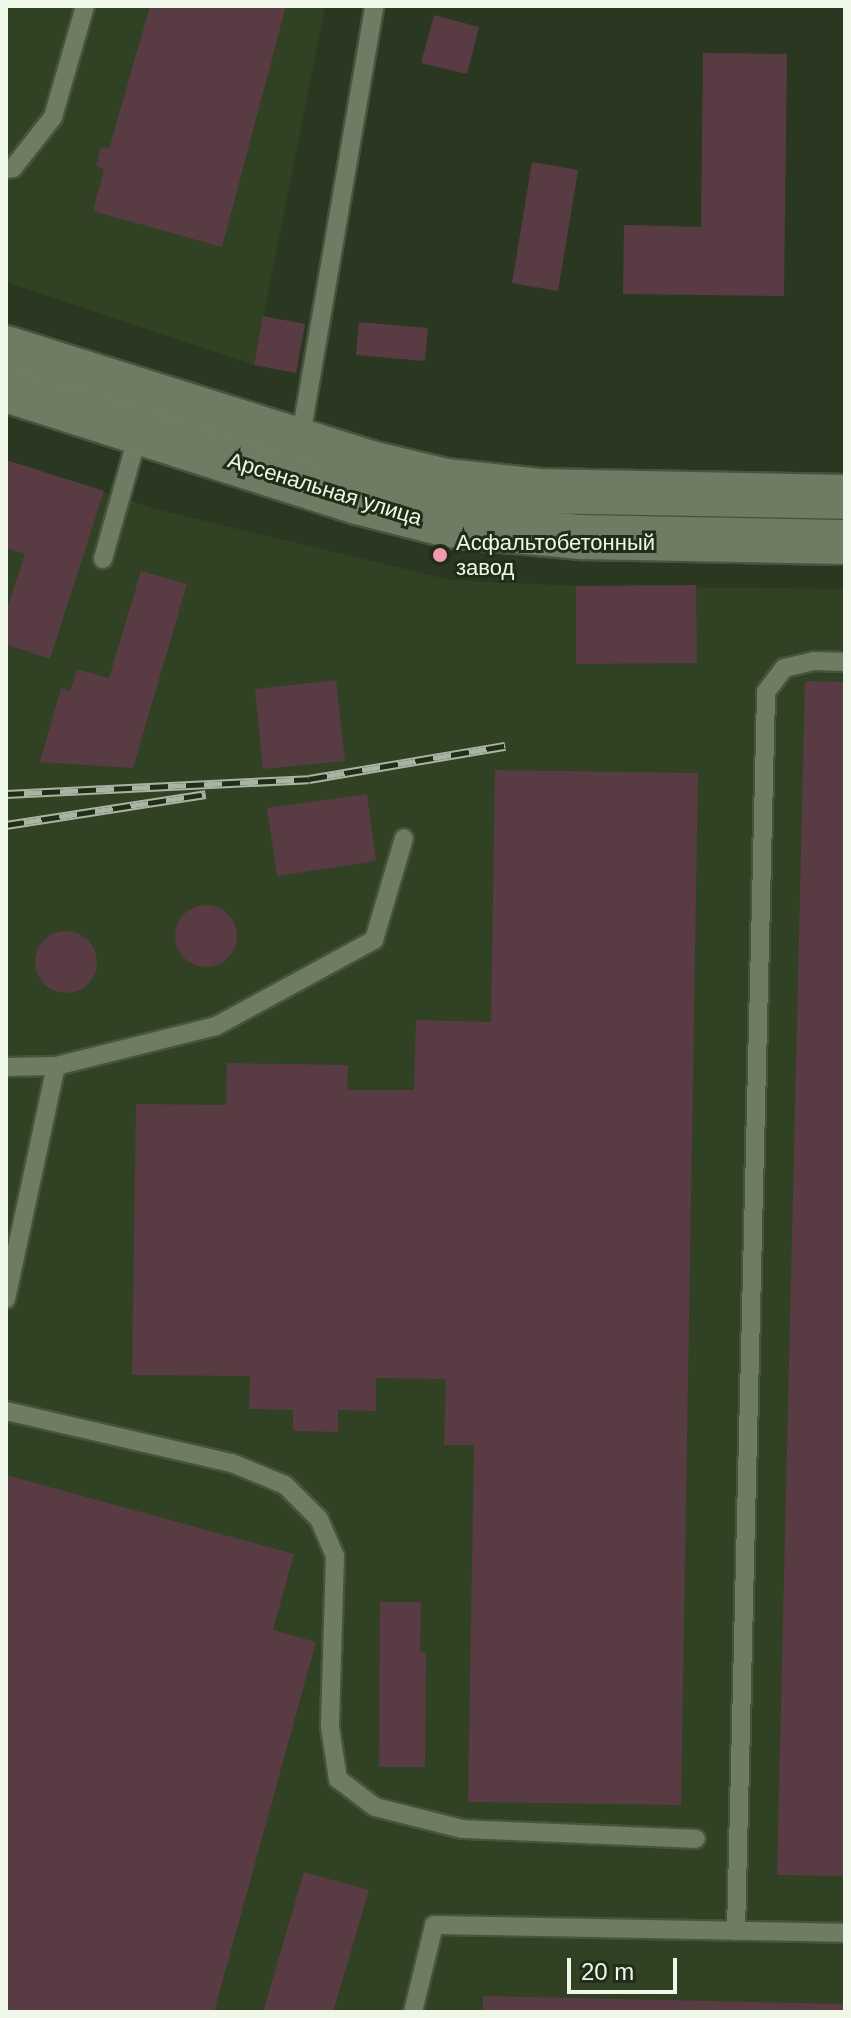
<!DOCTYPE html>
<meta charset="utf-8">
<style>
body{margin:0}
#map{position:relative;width:851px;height:2018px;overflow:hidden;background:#2b3821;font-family:Helvetica,sans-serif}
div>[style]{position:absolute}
.built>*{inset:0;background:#314123}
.building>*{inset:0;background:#593b43}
.round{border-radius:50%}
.roads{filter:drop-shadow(2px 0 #48533f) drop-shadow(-2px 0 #48533f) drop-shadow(0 2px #48533f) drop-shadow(0 -2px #48533f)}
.service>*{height:18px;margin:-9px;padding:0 9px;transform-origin:9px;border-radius:9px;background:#6d7c62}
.tertiary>*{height:44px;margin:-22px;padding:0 22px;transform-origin:22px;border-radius:22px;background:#6d7c62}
.rail>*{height:9px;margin-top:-4.5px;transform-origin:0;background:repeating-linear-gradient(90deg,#212e17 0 18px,#a9b4a2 0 36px);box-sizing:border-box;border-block:2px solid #a9b4a2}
.dots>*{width:22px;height:22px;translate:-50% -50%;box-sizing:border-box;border:4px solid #212e17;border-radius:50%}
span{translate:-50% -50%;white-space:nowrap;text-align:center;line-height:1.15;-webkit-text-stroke:6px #212e17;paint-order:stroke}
.street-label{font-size:22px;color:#eef7e8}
.poi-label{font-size:22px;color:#eef7e8}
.left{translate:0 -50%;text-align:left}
.frame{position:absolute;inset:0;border:8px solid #eef7e8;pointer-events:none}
.scale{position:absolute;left:567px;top:1958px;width:110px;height:36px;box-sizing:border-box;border:4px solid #eef7e8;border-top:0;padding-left:10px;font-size:24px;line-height:28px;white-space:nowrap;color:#eef7e8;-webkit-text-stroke:6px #212e17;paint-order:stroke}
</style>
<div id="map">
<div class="built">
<i style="clip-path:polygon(6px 6px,325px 6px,254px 365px,6px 282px)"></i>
<i style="clip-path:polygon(6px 460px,155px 509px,451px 580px,576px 586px,845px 589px,845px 2012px,6px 2012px)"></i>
</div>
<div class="building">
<i style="clip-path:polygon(150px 6px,286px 6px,222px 247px,93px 211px,104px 169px,96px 166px,101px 147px,109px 149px)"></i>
<i style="clip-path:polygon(434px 15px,479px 27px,467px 74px,421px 63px)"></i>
<i style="clip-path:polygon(703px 53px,787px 54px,784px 296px,623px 294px,624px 225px,701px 227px)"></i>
<i style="clip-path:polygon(532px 162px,578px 170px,558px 291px,512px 283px)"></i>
<i style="clip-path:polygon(263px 316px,305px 324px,296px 373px,254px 365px)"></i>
<i style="clip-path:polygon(359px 322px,428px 328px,425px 361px,356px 355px)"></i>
<i style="clip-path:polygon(6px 460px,104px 491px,50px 659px,6px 644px,6px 612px,25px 554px,6px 548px)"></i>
<i style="clip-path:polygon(141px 571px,187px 584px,133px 768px,40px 762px,61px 688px,70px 691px,77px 669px,109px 678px)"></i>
<i style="clip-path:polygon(696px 585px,697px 663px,576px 664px,576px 586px)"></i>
<i style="clip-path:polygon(336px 680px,345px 761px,263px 769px,255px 689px)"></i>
<i style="clip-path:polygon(805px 681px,845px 682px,845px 1876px,777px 1875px)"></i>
<i style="clip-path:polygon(495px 770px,698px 773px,681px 1805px,468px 1802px,474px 1445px,444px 1445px,446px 1379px,376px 1378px,376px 1411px,338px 1410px,338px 1432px,293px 1431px,293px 1410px,249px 1409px,250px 1376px,132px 1375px,136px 1104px,226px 1105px,227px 1063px,348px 1065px,347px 1090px,414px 1090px,416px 1020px,491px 1022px)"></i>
<i style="clip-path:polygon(367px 794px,376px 861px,277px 876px,267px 808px)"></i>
<i class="round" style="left:175px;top:905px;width:62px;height:62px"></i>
<i class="round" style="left:35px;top:931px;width:62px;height:62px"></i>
<i style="clip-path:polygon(6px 1475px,294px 1554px,273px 1630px,316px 1642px,214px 2012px,6px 2012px)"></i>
<i style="clip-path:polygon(380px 1602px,421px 1602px,420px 1652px,426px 1653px,425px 1767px,379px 1767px)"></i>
<i style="clip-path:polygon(304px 1872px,369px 1890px,333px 2012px,263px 2012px)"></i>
<i style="clip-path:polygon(483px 1996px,845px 2004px,845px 2012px,483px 2012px)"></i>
</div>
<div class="roads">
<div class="service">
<i style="left:6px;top:169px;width:7px;rotate:-8deg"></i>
<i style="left:13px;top:168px;width:65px;rotate:-51.9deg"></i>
<i style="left:53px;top:117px;width:116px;rotate:-73.9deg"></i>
<i style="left:300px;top:441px;width:441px;rotate:-80.3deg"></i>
<i style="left:103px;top:559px;width:133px;rotate:-74.3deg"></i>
<i style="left:6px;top:1067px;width:50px;rotate:-1.1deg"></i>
<i style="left:56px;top:1066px;width:165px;rotate:-14deg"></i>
<i style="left:216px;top:1026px;width:180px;rotate:-28.6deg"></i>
<i style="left:374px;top:940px;width:106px;rotate:-73.6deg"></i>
<i style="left:6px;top:1299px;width:238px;rotate:-77.9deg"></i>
<i style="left:6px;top:1411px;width:232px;rotate:13deg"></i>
<i style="left:232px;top:1463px;width:57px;rotate:22.5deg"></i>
<i style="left:285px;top:1485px;width:48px;rotate:45deg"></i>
<i style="left:319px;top:1519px;width:40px;rotate:66.6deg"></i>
<i style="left:335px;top:1556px;width:171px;rotate:91.7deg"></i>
<i style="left:330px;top:1727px;width:53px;rotate:81.3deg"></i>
<i style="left:338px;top:1779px;width:46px;rotate:37.1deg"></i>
<i style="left:375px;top:1807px;width:90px;rotate:14.2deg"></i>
<i style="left:462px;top:1829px;width:234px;rotate:2.4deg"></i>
<i style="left:736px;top:1931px;width:1239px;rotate:-88.61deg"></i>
<i style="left:766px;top:692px;width:30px;rotate:-53deg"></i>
<i style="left:784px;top:668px;width:31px;rotate:-13deg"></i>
<i style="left:814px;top:661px;width:31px;rotate:2deg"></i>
<i style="left:413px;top:2012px;width:89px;rotate:-76.4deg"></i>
<i style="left:434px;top:1925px;width:411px;rotate:1.1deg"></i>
</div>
<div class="tertiary">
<i style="left:6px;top:348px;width:382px;rotate:17.5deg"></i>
<i style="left:370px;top:463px;width:78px;rotate:13.3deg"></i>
<i style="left:446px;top:481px;width:94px;rotate:6.1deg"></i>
<i style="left:539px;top:491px;width:306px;rotate:1.1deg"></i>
<i style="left:6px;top:390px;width:368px;rotate:17.7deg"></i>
<i style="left:357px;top:502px;width:94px;rotate:14.2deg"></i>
<i style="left:448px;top:525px;width:134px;rotate:5.2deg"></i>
<i style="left:581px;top:537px;width:264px;rotate:1.1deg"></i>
</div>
</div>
<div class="rail">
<i style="left:6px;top:794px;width:303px;rotate:-2.8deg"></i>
<i style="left:309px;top:779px;width:199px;rotate:-9.6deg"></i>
<i style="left:6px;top:825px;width:202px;rotate:-8.8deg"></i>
</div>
<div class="dots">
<i style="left:440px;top:555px;background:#f19ab2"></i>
</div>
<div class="street-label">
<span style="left:325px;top:489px;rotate:17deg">Арсенальная улица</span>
</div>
<div class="poi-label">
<span class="left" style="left:456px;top:555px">Асфальтобетонный<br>завод</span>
</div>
<div class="frame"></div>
<div class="scale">20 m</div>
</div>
